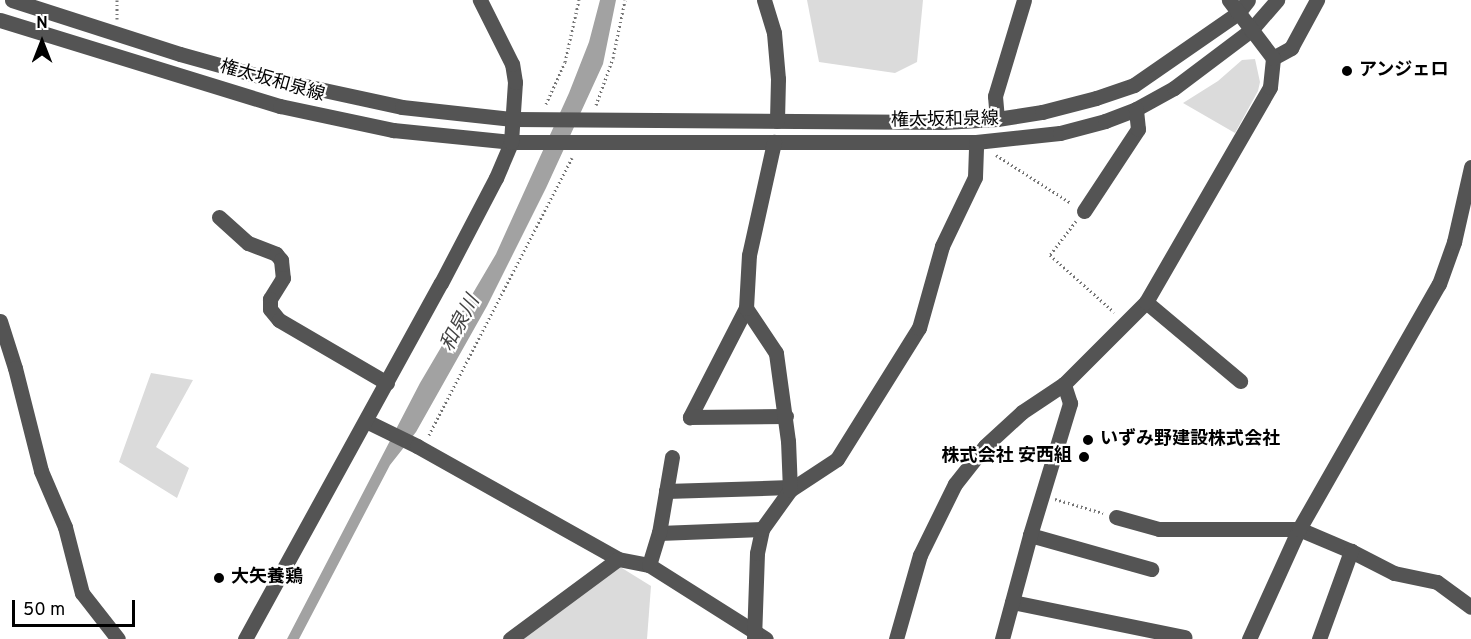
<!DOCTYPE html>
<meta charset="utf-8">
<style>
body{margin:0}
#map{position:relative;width:1471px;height:639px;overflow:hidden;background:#fff;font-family:Overpass,"Noto Sans JP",sans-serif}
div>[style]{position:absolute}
.green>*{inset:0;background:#dbdbdb}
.water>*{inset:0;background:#a2a2a2}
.path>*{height:3px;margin-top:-1.5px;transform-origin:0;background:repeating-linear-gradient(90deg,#767676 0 1.5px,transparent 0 4.5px)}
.minor>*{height:15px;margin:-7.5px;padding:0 7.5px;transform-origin:7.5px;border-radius:7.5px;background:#545454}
.dots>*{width:16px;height:16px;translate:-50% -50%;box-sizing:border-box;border:3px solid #fff;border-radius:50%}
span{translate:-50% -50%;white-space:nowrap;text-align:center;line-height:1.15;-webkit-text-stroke:4.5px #fff;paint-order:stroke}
.poi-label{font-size:18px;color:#000;font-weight:700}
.left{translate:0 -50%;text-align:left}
.right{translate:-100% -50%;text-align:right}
.street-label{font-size:18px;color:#000}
.water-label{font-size:20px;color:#434343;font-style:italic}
.north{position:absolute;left:12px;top:12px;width:60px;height:60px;-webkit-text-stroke:4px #fff;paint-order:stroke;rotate:0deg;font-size:16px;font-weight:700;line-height:24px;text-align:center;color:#000}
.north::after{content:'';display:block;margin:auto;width:21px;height:27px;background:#000;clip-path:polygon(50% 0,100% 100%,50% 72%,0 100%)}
.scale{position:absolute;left:12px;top:600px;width:123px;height:27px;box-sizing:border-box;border:3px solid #000;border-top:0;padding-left:8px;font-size:18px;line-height:21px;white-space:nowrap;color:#000;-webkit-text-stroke:4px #fff;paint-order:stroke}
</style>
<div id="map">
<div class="green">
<i style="clip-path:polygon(807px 0,923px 0,917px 62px,895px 73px,819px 62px)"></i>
<i style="clip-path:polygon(1255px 59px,1260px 82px,1258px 91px,1235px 133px,1183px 103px,1218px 81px,1242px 60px)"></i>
<i style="clip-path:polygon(151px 373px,193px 380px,156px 447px,189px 468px,177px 498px,119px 462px)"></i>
<i style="clip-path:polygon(617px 565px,651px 586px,647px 639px,523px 639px)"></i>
</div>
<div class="water">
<i style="clip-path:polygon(600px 0,616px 0,603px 64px,546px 188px,487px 306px,416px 432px,390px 465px,299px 639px,287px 639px,420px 383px,496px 254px,569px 93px,589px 42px)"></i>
</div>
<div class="path">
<i style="left:117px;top:19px;width:19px;rotate:-90deg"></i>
<i style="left:546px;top:104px;width:46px;rotate:-65.7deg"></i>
<i style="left:565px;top:62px;width:64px;rotate:-77.3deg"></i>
<i style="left:596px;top:105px;width:50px;rotate:-70.1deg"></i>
<i style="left:613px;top:58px;width:59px;rotate:-78.3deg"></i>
<i style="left:996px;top:155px;width:89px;rotate:32.6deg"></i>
<i style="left:1076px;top:221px;width:43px;rotate:127.4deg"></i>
<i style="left:1050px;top:255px;width:86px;rotate:41.7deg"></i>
<i style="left:429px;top:435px;width:312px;rotate:-62.7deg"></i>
<i style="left:1055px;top:499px;width:50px;rotate:16.3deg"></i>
</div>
<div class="minor">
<i style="left:12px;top:0;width:176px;rotate:17.8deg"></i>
<i style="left:180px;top:54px;width:82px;rotate:15.6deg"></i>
<i style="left:259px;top:76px;width:146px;rotate:12.2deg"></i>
<i style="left:402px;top:107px;width:112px;rotate:6.2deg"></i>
<i style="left:513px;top:119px;width:430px;rotate:0.4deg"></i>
<i style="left:943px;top:122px;width:54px;rotate:-3.2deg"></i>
<i style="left:997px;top:119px;width:46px;rotate:-8.8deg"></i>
<i style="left:1042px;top:112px;width:56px;rotate:-14.5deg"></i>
<i style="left:1096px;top:98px;width:40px;rotate:-18.9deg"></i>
<i style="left:1134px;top:85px;width:126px;rotate:-34.7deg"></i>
<i style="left:1238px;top:13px;width:16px;rotate:-52deg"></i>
<i style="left:764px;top:0;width:34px;rotate:73deg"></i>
<i style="left:774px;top:33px;width:46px;rotate:85deg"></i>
<i style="left:778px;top:79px;width:42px;rotate:91.4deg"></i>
<i style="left:0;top:20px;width:293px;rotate:17.1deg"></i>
<i style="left:280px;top:106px;width:116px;rotate:12deg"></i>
<i style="left:393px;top:130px;width:119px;rotate:5.8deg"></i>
<i style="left:511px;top:142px;width:465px"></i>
<i style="left:976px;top:142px;width:84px;rotate:-6.1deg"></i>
<i style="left:1060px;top:133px;width:47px;rotate:-14.9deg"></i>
<i style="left:1105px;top:121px;width:33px;rotate:-21deg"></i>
<i style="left:1136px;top:109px;width:43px;rotate:-28.9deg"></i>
<i style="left:1174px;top:88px;width:96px;rotate:-37deg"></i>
<i style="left:1251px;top:30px;width:40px;rotate:-49deg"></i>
<i style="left:1273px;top:58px;width:21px;rotate:-29deg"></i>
<i style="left:1291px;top:48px;width:55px;rotate:-61.6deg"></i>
<i style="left:997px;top:119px;width:23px;rotate:-95deg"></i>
<i style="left:995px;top:96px;width:100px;rotate:-73.2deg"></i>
<i style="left:1084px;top:211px;width:98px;rotate:-56.6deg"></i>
<i style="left:1138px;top:129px;width:20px;rotate:-96deg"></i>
<i style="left:219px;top:217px;width:39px;rotate:42deg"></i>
<i style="left:248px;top:243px;width:30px;rotate:21deg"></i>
<i style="left:276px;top:254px;width:8px;rotate:50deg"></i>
<i style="left:281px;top:260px;width:18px;rotate:84deg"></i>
<i style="left:283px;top:278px;width:25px;rotate:122deg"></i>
<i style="left:270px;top:299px;width:10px;rotate:90deg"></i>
<i style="left:270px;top:309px;width:14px;rotate:51deg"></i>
<i style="left:279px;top:320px;width:125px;rotate:30.3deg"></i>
<i style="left:1146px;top:302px;width:123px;rotate:40deg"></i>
<i style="left:746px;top:308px;width:123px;rotate:117.2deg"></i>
<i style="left:690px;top:417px;width:96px;rotate:-0.6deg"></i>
<i style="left:0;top:321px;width:49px;rotate:72.3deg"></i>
<i style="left:15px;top:368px;width:106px;rotate:75.8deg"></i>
<i style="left:41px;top:471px;width:61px;rotate:66.8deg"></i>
<i style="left:65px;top:527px;width:68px;rotate:75.6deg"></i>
<i style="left:82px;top:593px;width:58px;rotate:52deg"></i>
<i style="left:366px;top:421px;width:57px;rotate:26.1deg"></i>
<i style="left:417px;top:446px;width:231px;rotate:29.3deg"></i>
<i style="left:618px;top:559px;width:32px;rotate:11deg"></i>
<i style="left:649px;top:565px;width:138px;rotate:32.3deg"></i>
<i style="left:790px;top:490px;width:56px;rotate:-33.4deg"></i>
<i style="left:837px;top:459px;width:155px;rotate:-58deg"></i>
<i style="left:919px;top:328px;width:85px;rotate:-74.3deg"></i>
<i style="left:942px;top:246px;width:76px;rotate:-64.4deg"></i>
<i style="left:975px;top:177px;width:35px;rotate:-88deg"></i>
<i style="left:666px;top:491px;width:124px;rotate:-1.8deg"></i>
<i style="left:1116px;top:517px;width:45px;rotate:15.6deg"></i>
<i style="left:1159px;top:529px;width:140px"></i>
<i style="left:1299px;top:529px;width:56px;rotate:22.9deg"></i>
<i style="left:1351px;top:551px;width:48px;rotate:27.1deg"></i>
<i style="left:1394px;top:573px;width:44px;rotate:11.8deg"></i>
<i style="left:1437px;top:582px;width:42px;rotate:36.3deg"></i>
<i style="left:659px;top:533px;width:103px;rotate:-2.2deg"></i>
<i style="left:1030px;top:535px;width:126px;rotate:15.7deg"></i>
<i style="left:649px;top:565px;width:34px;rotate:-73deg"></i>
<i style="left:659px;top:533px;width:77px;rotate:-80.3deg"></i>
<i style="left:1012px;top:602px;width:176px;rotate:11.5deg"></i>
<i style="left:245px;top:639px;width:406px;rotate:-61.2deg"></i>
<i style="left:441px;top:283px;width:119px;rotate:-62.4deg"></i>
<i style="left:496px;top:178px;width:39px;rotate:-67deg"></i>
<i style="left:511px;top:142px;width:60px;rotate:-86.2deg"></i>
<i style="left:515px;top:82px;width:18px;rotate:-99deg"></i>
<i style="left:512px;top:64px;width:72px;rotate:-116.6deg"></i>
<i style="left:510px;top:639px;width:134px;rotate:-36.5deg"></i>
<i style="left:754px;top:639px;width:86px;rotate:-88deg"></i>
<i style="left:757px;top:553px;width:25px;rotate:-78deg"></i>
<i style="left:762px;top:529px;width:48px;rotate:-54.3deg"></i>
<i style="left:790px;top:490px;width:49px;rotate:-92.3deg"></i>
<i style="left:788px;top:441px;width:89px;rotate:-97.8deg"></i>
<i style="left:776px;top:353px;width:54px;rotate:-123.7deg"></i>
<i style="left:746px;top:308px;width:53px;rotate:-86.8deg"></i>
<i style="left:749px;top:255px;width:116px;rotate:-77.5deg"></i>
<i style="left:896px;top:639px;width:87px;rotate:-74.1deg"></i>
<i style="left:920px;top:555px;width:79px;rotate:-63.8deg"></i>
<i style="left:955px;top:484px;width:48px;rotate:-51.7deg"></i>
<i style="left:985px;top:446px;width:50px;rotate:-42.6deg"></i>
<i style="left:1022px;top:412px;width:50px;rotate:-33.7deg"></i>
<i style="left:1064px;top:384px;width:116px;rotate:-45deg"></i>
<i style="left:1146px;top:302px;width:248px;rotate:-60deg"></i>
<i style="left:1270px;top:87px;width:29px;rotate:-84deg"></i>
<i style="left:1273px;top:58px;width:73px;rotate:-127.2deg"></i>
<i style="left:1002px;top:639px;width:108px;rotate:-74.9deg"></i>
<i style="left:1030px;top:535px;width:138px;rotate:-73.1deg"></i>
<i style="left:1070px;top:403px;width:20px;rotate:-108deg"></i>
<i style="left:1249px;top:639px;width:121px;rotate:-65.6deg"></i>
<i style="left:1299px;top:529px;width:282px;rotate:-60.3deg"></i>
<i style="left:1439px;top:284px;width:45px;rotate:-70.3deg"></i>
<i style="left:1454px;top:242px;width:77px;rotate:-77.2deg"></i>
<i style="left:1319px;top:639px;width:94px;rotate:-70deg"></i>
</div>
<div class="dots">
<i style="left:1347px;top:71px;background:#000"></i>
<i style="left:1088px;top:440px;background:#000"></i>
<i style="left:1084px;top:457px;background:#000"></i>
<i style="left:219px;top:578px;background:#000"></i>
</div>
<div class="poi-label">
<span class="left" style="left:1359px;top:71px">アンジェロ</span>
<span class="left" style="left:1100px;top:440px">いずみ野建設株式会社</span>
<span class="right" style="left:1072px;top:457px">株式会社 安西組</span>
<span class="left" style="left:231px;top:578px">大矢養鶏</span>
</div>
<div class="street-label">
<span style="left:272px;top:82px;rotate:16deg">権太坂和泉線</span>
<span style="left:945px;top:121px;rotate:-1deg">権太坂和泉線</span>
</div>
<div class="water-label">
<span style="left:461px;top:324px;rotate:-62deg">和泉川</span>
</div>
<div class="north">N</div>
<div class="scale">50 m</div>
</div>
